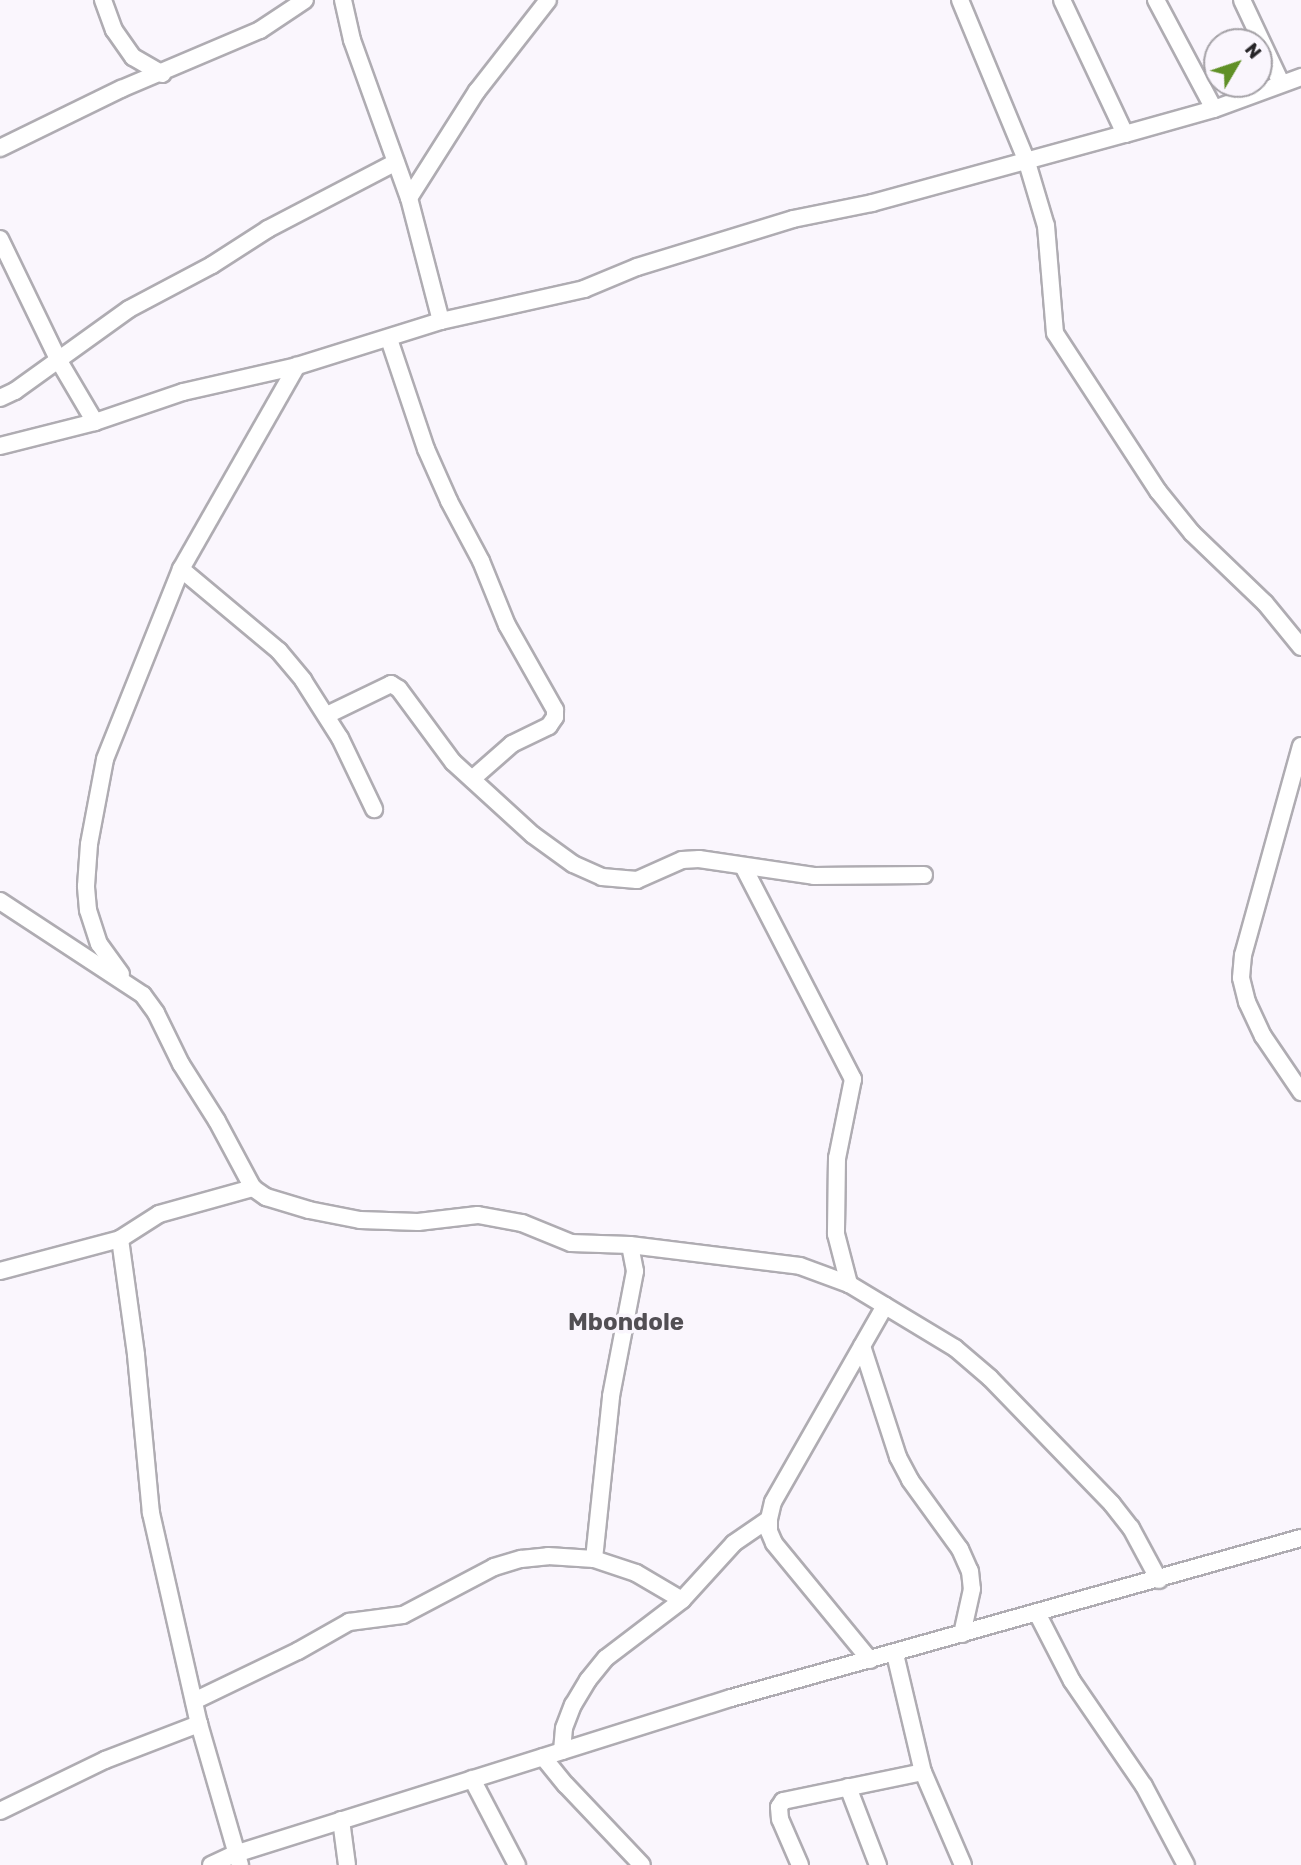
<!DOCTYPE html>
<style>
body{margin:0}
#map{position:relative;width:1301px;height:1865px;overflow:hidden;background:#faf6fd;font-family:Rubik,sans-serif}
div>[style]{position:absolute}
.roads{filter:drop-shadow(2px 0 #afacb2) drop-shadow(-2px 0 #afacb2) drop-shadow(0 2px #afacb2) drop-shadow(0 -2px #afacb2)}
.minor>*{height:16px;margin:-8px;padding:0 8px;transform-origin:8px;border-radius:8px;background:#fff}
span{translate:-50% -50%;white-space:nowrap;text-align:center;line-height:1.15;-webkit-text-stroke:7px #faf6fd;paint-order:stroke}
.quarter-label{font-size:24px;color:#524f54;font-weight:700}
.north{position:absolute;left:1203px;top:28px;width:70px;height:70px;box-sizing:border-box;background:#faf6fd;border:2px solid #a5a2a7;border-radius:50%;rotate:51deg;font-size:19px;font-weight:700;line-height:28px;text-align:center;color:#252326}
.north::after{content:'';display:block;margin:auto;width:24px;height:32px;background:#609027;clip-path:polygon(50% 0,100% 100%,50% 72%,0 100%)}
</style>
<div id="map">
<div class="roads">
<div class="minor">
<i style="left:103px;top:0;width:32px;rotate:70deg"></i>
<i style="left:114px;top:30px;width:33px;rotate:55deg"></i>
<i style="left:133px;top:57px;width:34px;rotate:30deg"></i>
<i style="left:343px;top:0;width:41px;rotate:77.3deg"></i>
<i style="left:352px;top:40px;width:168px;rotate:70.2deg"></i>
<i style="left:409px;top:198px;width:127px;rotate:75.4deg"></i>
<i style="left:960px;top:0;width:172px;rotate:67.5deg"></i>
<i style="left:1026px;top:159px;width:70px;rotate:73.4deg"></i>
<i style="left:1046px;top:226px;width:107px;rotate:85.2deg"></i>
<i style="left:1055px;top:333px;width:189px;rotate:56.9deg"></i>
<i style="left:1158px;top:491px;width:54px;rotate:51deg"></i>
<i style="left:1192px;top:533px;width:101px;rotate:43.8deg"></i>
<i style="left:1265px;top:603px;width:57px;rotate:50.7deg"></i>
<i style="left:1062px;top:0;width:148px;rotate:64.8deg"></i>
<i style="left:1156px;top:0;width:123px;rotate:62deg"></i>
<i style="left:1242px;top:0;width:92px;rotate:64.8deg"></i>
<i style="left:0;top:148px;width:135px;rotate:-26deg"></i>
<i style="left:121px;top:89px;width:151px;rotate:-23deg"></i>
<i style="left:260px;top:30px;width:54px;rotate:-33.7deg"></i>
<i style="left:409px;top:198px;width:127px;rotate:-57.6deg"></i>
<i style="left:477px;top:91px;width:115px;rotate:-52deg"></i>
<i style="left:0;top:239px;width:136px;rotate:64.2deg"></i>
<i style="left:59px;top:361px;width:71px;rotate:59.5deg"></i>
<i style="left:389px;top:339px;width:116px;rotate:71.4deg"></i>
<i style="left:426px;top:449px;width:57px;rotate:66.1deg"></i>
<i style="left:449px;top:501px;width:68px;rotate:61.9deg"></i>
<i style="left:481px;top:561px;width:69px;rotate:67.9deg"></i>
<i style="left:507px;top:625px;width:98px;rotate:60.5deg"></i>
<i style="left:555px;top:710px;width:7px;rotate:90deg"></i>
<i style="left:555px;top:717px;width:11px;rotate:124deg"></i>
<i style="left:549px;top:726px;width:41px;rotate:154.1deg"></i>
<i style="left:512px;top:744px;width:53px;rotate:138.8deg"></i>
<i style="left:0;top:398px;width:17px;rotate:-25deg"></i>
<i style="left:15px;top:391px;width:140px;rotate:-35.7deg"></i>
<i style="left:129px;top:309px;width:94px;rotate:-27.9deg"></i>
<i style="left:212px;top:265px;width:67px;rotate:-32.7deg"></i>
<i style="left:268px;top:229px;width:144px;rotate:-27.6deg"></i>
<i style="left:0;top:446px;width:98px;rotate:-14.2deg"></i>
<i style="left:95px;top:422px;width:93px;rotate:-18.8deg"></i>
<i style="left:183px;top:392px;width:117px;rotate:-12.8deg"></i>
<i style="left:297px;top:366px;width:151px;rotate:-17.4deg"></i>
<i style="left:441px;top:321px;width:147px;rotate:-12.6deg"></i>
<i style="left:584px;top:289px;width:57px;rotate:-22.5deg"></i>
<i style="left:637px;top:267px;width:163px;rotate:-17.1deg"></i>
<i style="left:793px;top:219px;width:81px;rotate:-11.4deg"></i>
<i style="left:872px;top:203px;width:262px;rotate:-15.3deg"></i>
<i style="left:1125px;top:134px;width:92px;rotate:-15.7deg"></i>
<i style="left:1214px;top:109px;width:93px;rotate:-20.2deg"></i>
<i style="left:181px;top:569px;width:128px;rotate:39.9deg"></i>
<i style="left:279px;top:651px;width:38px;rotate:50deg"></i>
<i style="left:303px;top:680px;width:69px;rotate:57.5deg"></i>
<i style="left:340px;top:738px;width:79px;rotate:64.4deg"></i>
<i style="left:327px;top:715px;width:71px;rotate:-25.8deg"></i>
<i style="left:391px;top:684px;width:9px;rotate:32deg"></i>
<i style="left:399px;top:689px;width:91px;rotate:53.5deg"></i>
<i style="left:453px;top:762px;width:108px;rotate:42.4deg"></i>
<i style="left:533px;top:835px;width:49px;rotate:35.9deg"></i>
<i style="left:573px;top:864px;width:32px;rotate:24deg"></i>
<i style="left:602px;top:877px;width:35px;rotate:5deg"></i>
<i style="left:637px;top:880px;width:49px;rotate:-24deg"></i>
<i style="left:682px;top:860px;width:17px;rotate:-3deg"></i>
<i style="left:699px;top:859px;width:116px;rotate:8.4deg"></i>
<i style="left:814px;top:876px;width:110px;rotate:-0.5deg"></i>
<i style="left:1301px;top:746px;width:217px;rotate:105.5deg"></i>
<i style="left:1243px;top:955px;width:23px;rotate:95deg"></i>
<i style="left:1241px;top:978px;width:25px;rotate:76deg"></i>
<i style="left:1247px;top:1002px;width:38px;rotate:65deg"></i>
<i style="left:1263px;top:1036px;width:68px;rotate:55.8deg"></i>
<i style="left:743px;top:866px;width:240px;rotate:62.7deg"></i>
<i style="left:853px;top:1079px;width:81px;rotate:101.4deg"></i>
<i style="left:837px;top:1158px;width:76px;rotate:90.8deg"></i>
<i style="left:836px;top:1234px;width:52px;rotate:75.4deg"></i>
<i style="left:0;top:901px;width:171px;rotate:33.3deg"></i>
<i style="left:143px;top:995px;width:22px;rotate:54deg"></i>
<i style="left:156px;top:1013px;width:57px;rotate:63.9deg"></i>
<i style="left:181px;top:1064px;width:67px;rotate:57.7deg"></i>
<i style="left:217px;top:1121px;width:76px;rotate:61.8deg"></i>
<i style="left:253px;top:1188px;width:16px;rotate:35deg"></i>
<i style="left:266px;top:1197px;width:45px;rotate:16.8deg"></i>
<i style="left:309px;top:1210px;width:52px;rotate:11.1deg"></i>
<i style="left:360px;top:1220px;width:58px;rotate:2deg"></i>
<i style="left:418px;top:1222px;width:60px;rotate:-6.7deg"></i>
<i style="left:478px;top:1215px;width:45px;rotate:10.3deg"></i>
<i style="left:522px;top:1223px;width:53px;rotate:22.2deg"></i>
<i style="left:571px;top:1243px;width:59px;rotate:1.9deg"></i>
<i style="left:630px;top:1245px;width:171px;rotate:7deg"></i>
<i style="left:800px;top:1266px;width:52px;rotate:20.2deg"></i>
<i style="left:849px;top:1284px;width:124px;rotate:31.1deg"></i>
<i style="left:955px;top:1348px;width:46px;rotate:40.6deg"></i>
<i style="left:990px;top:1378px;width:175px;rotate:45.9deg"></i>
<i style="left:1112px;top:1504px;width:31px;rotate:52deg"></i>
<i style="left:1131px;top:1528px;width:59px;rotate:61.7deg"></i>
<i style="left:121px;top:974px;width:37px;rotate:-126deg"></i>
<i style="left:99px;top:944px;width:36px;rotate:-108deg"></i>
<i style="left:88px;top:910px;width:24px;rotate:-95deg"></i>
<i style="left:86px;top:886px;width:42px;rotate:-85.9deg"></i>
<i style="left:89px;top:844px;width:86px;rotate:-79.3deg"></i>
<i style="left:105px;top:759px;width:205px;rotate:-68.2deg"></i>
<i style="left:181px;top:569px;width:234px;rotate:-60.3deg"></i>
<i style="left:120px;top:1239px;width:117px;rotate:82.1deg"></i>
<i style="left:136px;top:1355px;width:159px;rotate:84.6deg"></i>
<i style="left:151px;top:1513px;width:216px;rotate:77.2deg"></i>
<i style="left:199px;top:1724px;width:147px;rotate:73.8deg"></i>
<i style="left:0;top:1271px;width:124px;rotate:-14.9deg"></i>
<i style="left:120px;top:1239px;width:46px;rotate:-32.7deg"></i>
<i style="left:159px;top:1214px;width:98px;rotate:-15.5deg"></i>
<i style="left:862px;top:1346px;width:117px;rotate:72deg"></i>
<i style="left:898px;top:1457px;width:26px;rotate:62deg"></i>
<i style="left:910px;top:1480px;width:85px;rotate:54.1deg"></i>
<i style="left:960px;top:1549px;width:24px;rotate:66deg"></i>
<i style="left:970px;top:1571px;width:18px;rotate:84deg"></i>
<i style="left:972px;top:1589px;width:46px;rotate:102.5deg"></i>
<i style="left:594px;top:1559px;width:164px;rotate:-84deg"></i>
<i style="left:611px;top:1396px;width:127px;rotate:-79.1deg"></i>
<i style="left:635px;top:1271px;width:26px;rotate:-101deg"></i>
<i style="left:1037px;top:1613px;width:76px;rotate:62.8deg"></i>
<i style="left:1072px;top:1681px;width:127px;rotate:55.6deg"></i>
<i style="left:1144px;top:1786px;width:89px;rotate:62deg"></i>
<i style="left:895px;top:1654px;width:121px;rotate:76.7deg"></i>
<i style="left:923px;top:1772px;width:101px;rotate:66.7deg"></i>
<i style="left:870px;top:1660px;width:151px;rotate:-129.4deg"></i>
<i style="left:774px;top:1543px;width:13px;rotate:-113deg"></i>
<i style="left:769px;top:1531px;width:12px;rotate:-90deg"></i>
<i style="left:769px;top:1519px;width:17px;rotate:-77deg"></i>
<i style="left:773px;top:1502px;width:226px;rotate:-60.3deg"></i>
<i style="left:194px;top:1701px;width:115px;rotate:-25.7deg"></i>
<i style="left:298px;top:1651px;width:59px;rotate:-29.6deg"></i>
<i style="left:349px;top:1622px;width:54px;rotate:-7.4deg"></i>
<i style="left:403px;top:1615px;width:103px;rotate:-27.8deg"></i>
<i style="left:494px;top:1567px;width:28px;rotate:-17deg"></i>
<i style="left:521px;top:1559px;width:27px;rotate:-6deg"></i>
<i style="left:548px;top:1556px;width:46px;rotate:3.7deg"></i>
<i style="left:594px;top:1559px;width:44px;rotate:18.4deg"></i>
<i style="left:636px;top:1573px;width:53px;rotate:30.4deg"></i>
<i style="left:562px;top:1751px;width:23px;rotate:-85deg"></i>
<i style="left:564px;top:1728px;width:25px;rotate:-69deg"></i>
<i style="left:573px;top:1705px;width:29px;rotate:-59deg"></i>
<i style="left:588px;top:1680px;width:28px;rotate:-51deg"></i>
<i style="left:606px;top:1658px;width:96px;rotate:-37.3deg"></i>
<i style="left:682px;top:1600px;width:77px;rotate:-47.6deg"></i>
<i style="left:734px;top:1543px;width:42px;rotate:-34.4deg"></i>
<i style="left:543px;top:1757px;width:36px;rotate:51deg"></i>
<i style="left:566px;top:1785px;width:110px;rotate:46.5deg"></i>
<i style="left:472px;top:1779px;width:97px;rotate:62.4deg"></i>
<i style="left:848px;top:1787px;width:84px;rotate:69deg"></i>
<i style="left:0;top:1811px;width:117px;rotate:-25.9deg"></i>
<i style="left:105px;top:1760px;width:101px;rotate:-21deg"></i>
<i style="left:341px;top:1820px;width:45px;rotate:82.4deg"></i>
<i style="left:211px;top:1865px;width:26px;rotate:-25deg"></i>
<i style="left:235px;top:1854px;width:520px;rotate:-17.46deg"></i>
<i style="left:731px;top:1698px;width:592px;rotate:-15.68deg"></i>
<i style="left:800px;top:1865px;width:50px;rotate:-113.5deg"></i>
<i style="left:780px;top:1819px;width:12px;rotate:-95deg"></i>
<i style="left:779px;top:1807px;width:7px;rotate:-56deg"></i>
<i style="left:783px;top:1801px;width:143px;rotate:-11.7deg"></i>
</div>
</div>
<div class="quarter-label">
<span style="left:626px;top:1323px">Mbondole</span>
</div>
<div class="north">N</div>
</div>
